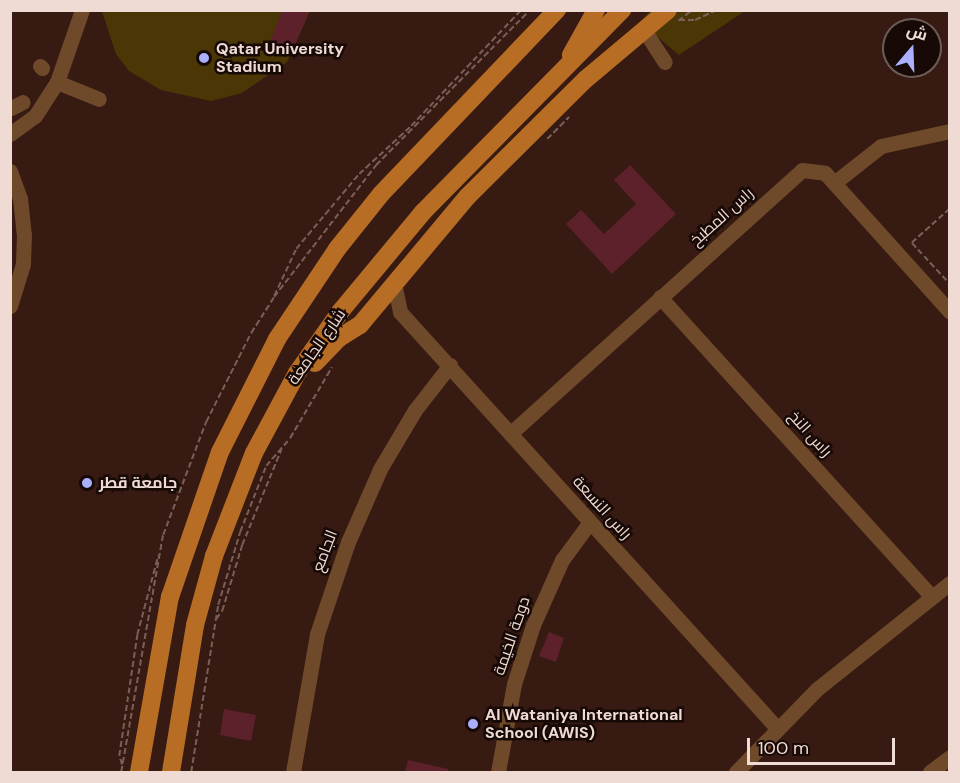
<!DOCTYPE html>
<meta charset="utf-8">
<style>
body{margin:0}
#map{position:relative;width:960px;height:783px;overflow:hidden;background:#371a12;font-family:"DM Sans",Cairo,sans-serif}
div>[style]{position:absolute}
.green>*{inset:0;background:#4b3705}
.building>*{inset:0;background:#5d212b}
.path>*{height:1.5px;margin-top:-0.75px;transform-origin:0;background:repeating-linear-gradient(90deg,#795f58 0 6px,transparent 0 9px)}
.minor>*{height:15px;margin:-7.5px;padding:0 7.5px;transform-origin:7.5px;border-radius:7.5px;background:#6e4a2b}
.major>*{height:18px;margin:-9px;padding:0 9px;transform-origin:9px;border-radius:9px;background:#b86d25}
.dots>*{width:16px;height:16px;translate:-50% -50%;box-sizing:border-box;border:3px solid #160906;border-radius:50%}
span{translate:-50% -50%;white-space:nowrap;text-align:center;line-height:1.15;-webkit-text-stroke:5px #160906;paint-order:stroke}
.poi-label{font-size:16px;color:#efdad4;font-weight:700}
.left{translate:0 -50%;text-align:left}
.street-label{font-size:16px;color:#efdad4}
.frame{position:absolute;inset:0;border:12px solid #efdad4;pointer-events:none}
.north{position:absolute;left:882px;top:18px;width:60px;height:60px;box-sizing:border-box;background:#160906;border:2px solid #6d5d58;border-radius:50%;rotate:19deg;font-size:16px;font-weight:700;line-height:24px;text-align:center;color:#efdad4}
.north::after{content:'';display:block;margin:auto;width:21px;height:27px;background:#aab0fb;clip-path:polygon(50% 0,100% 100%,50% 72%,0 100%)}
.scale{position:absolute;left:747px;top:738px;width:148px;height:27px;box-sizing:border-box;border:3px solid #efdad4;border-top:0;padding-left:8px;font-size:18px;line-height:21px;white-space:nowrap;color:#efdad4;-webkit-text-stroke:4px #160906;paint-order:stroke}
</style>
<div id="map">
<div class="green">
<i style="clip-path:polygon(102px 11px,310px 11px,287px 62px,242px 93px,211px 101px,161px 90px,129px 71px,116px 54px)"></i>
<i style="clip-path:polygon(650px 11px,745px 11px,679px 55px,640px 22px)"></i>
</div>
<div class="building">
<i style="clip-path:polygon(282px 10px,310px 10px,291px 54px,270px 42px)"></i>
<i style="clip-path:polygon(630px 165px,676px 214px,612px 274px,566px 224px,581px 210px,604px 234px,636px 204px,614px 180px)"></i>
<i style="clip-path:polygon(549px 632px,564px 638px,556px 662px,539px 656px)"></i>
<i style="clip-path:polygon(224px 709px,256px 715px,251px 741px,220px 735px)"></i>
<i style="clip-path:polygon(408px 760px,448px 769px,448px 772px,405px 772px)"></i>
</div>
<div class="path">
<i style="left:679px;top:20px;width:16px"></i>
<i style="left:695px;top:20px;width:23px;rotate:-25deg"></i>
<i style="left:678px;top:21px;width:18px;rotate:-38deg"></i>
<i style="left:547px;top:139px;width:31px;rotate:-45deg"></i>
<i style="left:950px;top:209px;width:51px;rotate:138.2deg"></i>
<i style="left:912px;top:243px;width:56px;rotate:47.2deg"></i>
<i style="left:274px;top:296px;width:52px;rotate:-64.9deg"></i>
<i style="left:296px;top:249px;width:98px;rotate:-50deg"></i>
<i style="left:359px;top:174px;width:71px;rotate:-42.7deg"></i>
<i style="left:411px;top:126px;width:160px;rotate:-46.5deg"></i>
<i style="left:216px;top:619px;width:10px;rotate:-53deg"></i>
<i style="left:222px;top:611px;width:69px;rotate:-73.1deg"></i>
<i style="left:242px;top:545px;width:103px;rotate:-67.7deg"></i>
<i style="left:122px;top:765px;width:9px;rotate:-108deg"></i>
<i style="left:119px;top:756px;width:122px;rotate:-81.5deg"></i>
<i style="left:137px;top:635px;width:82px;rotate:-75.1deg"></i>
<i style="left:121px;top:772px;width:241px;rotate:-80deg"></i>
<i style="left:163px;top:535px;width:121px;rotate:-69.2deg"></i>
<i style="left:206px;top:422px;width:100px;rotate:-63.2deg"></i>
<i style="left:251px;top:333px;width:43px;rotate:-57.4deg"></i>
<i style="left:274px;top:297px;width:167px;rotate:-52.3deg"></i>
<i style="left:376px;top:165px;width:218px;rotate:-45.2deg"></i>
<i style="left:191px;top:772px;width:169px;rotate:-80.8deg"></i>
<i style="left:218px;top:605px;width:76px;rotate:-73.2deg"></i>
<i style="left:240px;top:532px;width:71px;rotate:-68.5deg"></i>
<i style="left:266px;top:466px;width:37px;rotate:-49deg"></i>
<i style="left:290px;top:438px;width:82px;rotate:-59.4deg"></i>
</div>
<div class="minor">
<i style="left:644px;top:30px;width:38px;rotate:57deg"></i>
<i style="left:40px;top:66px;width:3px;rotate:45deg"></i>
<i style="left:57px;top:82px;width:76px;rotate:-70.9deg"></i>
<i style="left:11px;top:108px;width:13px;rotate:-27deg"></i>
<i style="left:10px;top:134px;width:31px;rotate:-36deg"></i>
<i style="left:35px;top:116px;width:40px;rotate:-57.1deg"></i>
<i style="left:57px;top:82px;width:45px;rotate:22deg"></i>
<i style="left:10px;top:171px;width:29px;rotate:70deg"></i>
<i style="left:20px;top:198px;width:36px;rotate:84deg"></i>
<i style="left:24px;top:234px;width:30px;rotate:92deg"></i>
<i style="left:23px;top:264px;width:44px;rotate:107.2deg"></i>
<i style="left:834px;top:183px;width:60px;rotate:-38.2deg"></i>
<i style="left:881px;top:146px;width:71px;rotate:-12.3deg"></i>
<i style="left:394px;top:283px;width:30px;rotate:78deg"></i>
<i style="left:400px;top:312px;width:561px;rotate:47.82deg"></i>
<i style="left:660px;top:297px;width:404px;rotate:47.8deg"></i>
<i style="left:511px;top:433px;width:392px;rotate:-42.1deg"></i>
<i style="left:802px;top:170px;width:23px;rotate:7deg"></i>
<i style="left:825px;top:173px;width:187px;rotate:48deg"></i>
<i style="left:293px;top:772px;width:140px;rotate:-80.1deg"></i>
<i style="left:317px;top:634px;width:97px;rotate:-71.4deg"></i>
<i style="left:348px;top:542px;width:80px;rotate:-66.3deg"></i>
<i style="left:380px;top:469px;width:69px;rotate:-59.3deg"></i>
<i style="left:415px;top:410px;width:57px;rotate:-52.1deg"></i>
<i style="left:498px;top:772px;width:89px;rotate:-79.7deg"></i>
<i style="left:514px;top:684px;width:62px;rotate:-72.1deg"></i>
<i style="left:533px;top:625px;width:71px;rotate:-66deg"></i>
<i style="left:562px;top:560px;width:47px;rotate:-53.6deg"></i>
<i style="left:736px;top:772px;width:116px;rotate:-45.7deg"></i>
<i style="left:817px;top:689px;width:170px;rotate:-38.6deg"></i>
<i style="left:930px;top:772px;width:25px;rotate:-37deg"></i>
</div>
<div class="major">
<i style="left:571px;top:55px;width:51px;rotate:-60.9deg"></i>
<i style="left:315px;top:363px;width:35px;rotate:-46deg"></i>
<i style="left:339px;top:338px;width:25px;rotate:-32deg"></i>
<i style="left:360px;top:325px;width:167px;rotate:-50.1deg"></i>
<i style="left:467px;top:197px;width:168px;rotate:-44.8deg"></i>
<i style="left:586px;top:79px;width:107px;rotate:-40.1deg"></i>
<i style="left:139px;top:772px;width:178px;rotate:-80deg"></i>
<i style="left:170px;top:597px;width:153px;rotate:-71deg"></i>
<i style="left:220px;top:452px;width:127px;rotate:-63.2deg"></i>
<i style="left:277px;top:339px;width:108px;rotate:-56.3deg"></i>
<i style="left:337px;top:249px;width:70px;rotate:-51.3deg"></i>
<i style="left:381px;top:194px;width:255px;rotate:-46.3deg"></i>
<i style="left:171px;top:772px;width:149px;rotate:-80.7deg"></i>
<i style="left:195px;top:625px;width:72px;rotate:-74.6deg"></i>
<i style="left:214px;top:556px;width:110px;rotate:-68.8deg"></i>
<i style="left:254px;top:453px;width:91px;rotate:-61.7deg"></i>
<i style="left:297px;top:373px;width:75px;rotate:-54.8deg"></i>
<i style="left:340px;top:312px;width:130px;rotate:-50.3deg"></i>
<i style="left:423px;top:212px;width:284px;rotate:-45.4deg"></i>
</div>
<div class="dots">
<i style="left:204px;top:58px;background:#aab0fb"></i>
<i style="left:87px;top:483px;background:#aab0fb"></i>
<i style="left:473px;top:724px;background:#aab0fb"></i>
</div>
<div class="poi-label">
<span class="left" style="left:216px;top:58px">Qatar University<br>Stadium</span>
<span class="left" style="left:99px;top:483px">جامعة قطر</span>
<span class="left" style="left:485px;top:724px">Al Wataniya International<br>School (AWIS)</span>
</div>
<div class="street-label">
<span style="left:722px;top:217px;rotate:-42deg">راس المطبخ</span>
<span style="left:317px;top:347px;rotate:-55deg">شارع الجامعة</span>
<span style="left:810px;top:434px;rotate:48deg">راس النخ</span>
<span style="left:602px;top:508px;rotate:48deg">راس النسعة</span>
<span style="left:325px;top:551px;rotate:-69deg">الجامع</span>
<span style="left:512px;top:636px;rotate:-71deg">دوحة الخيمة</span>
</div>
<div class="frame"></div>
<div class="north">ش</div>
<div class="scale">100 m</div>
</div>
